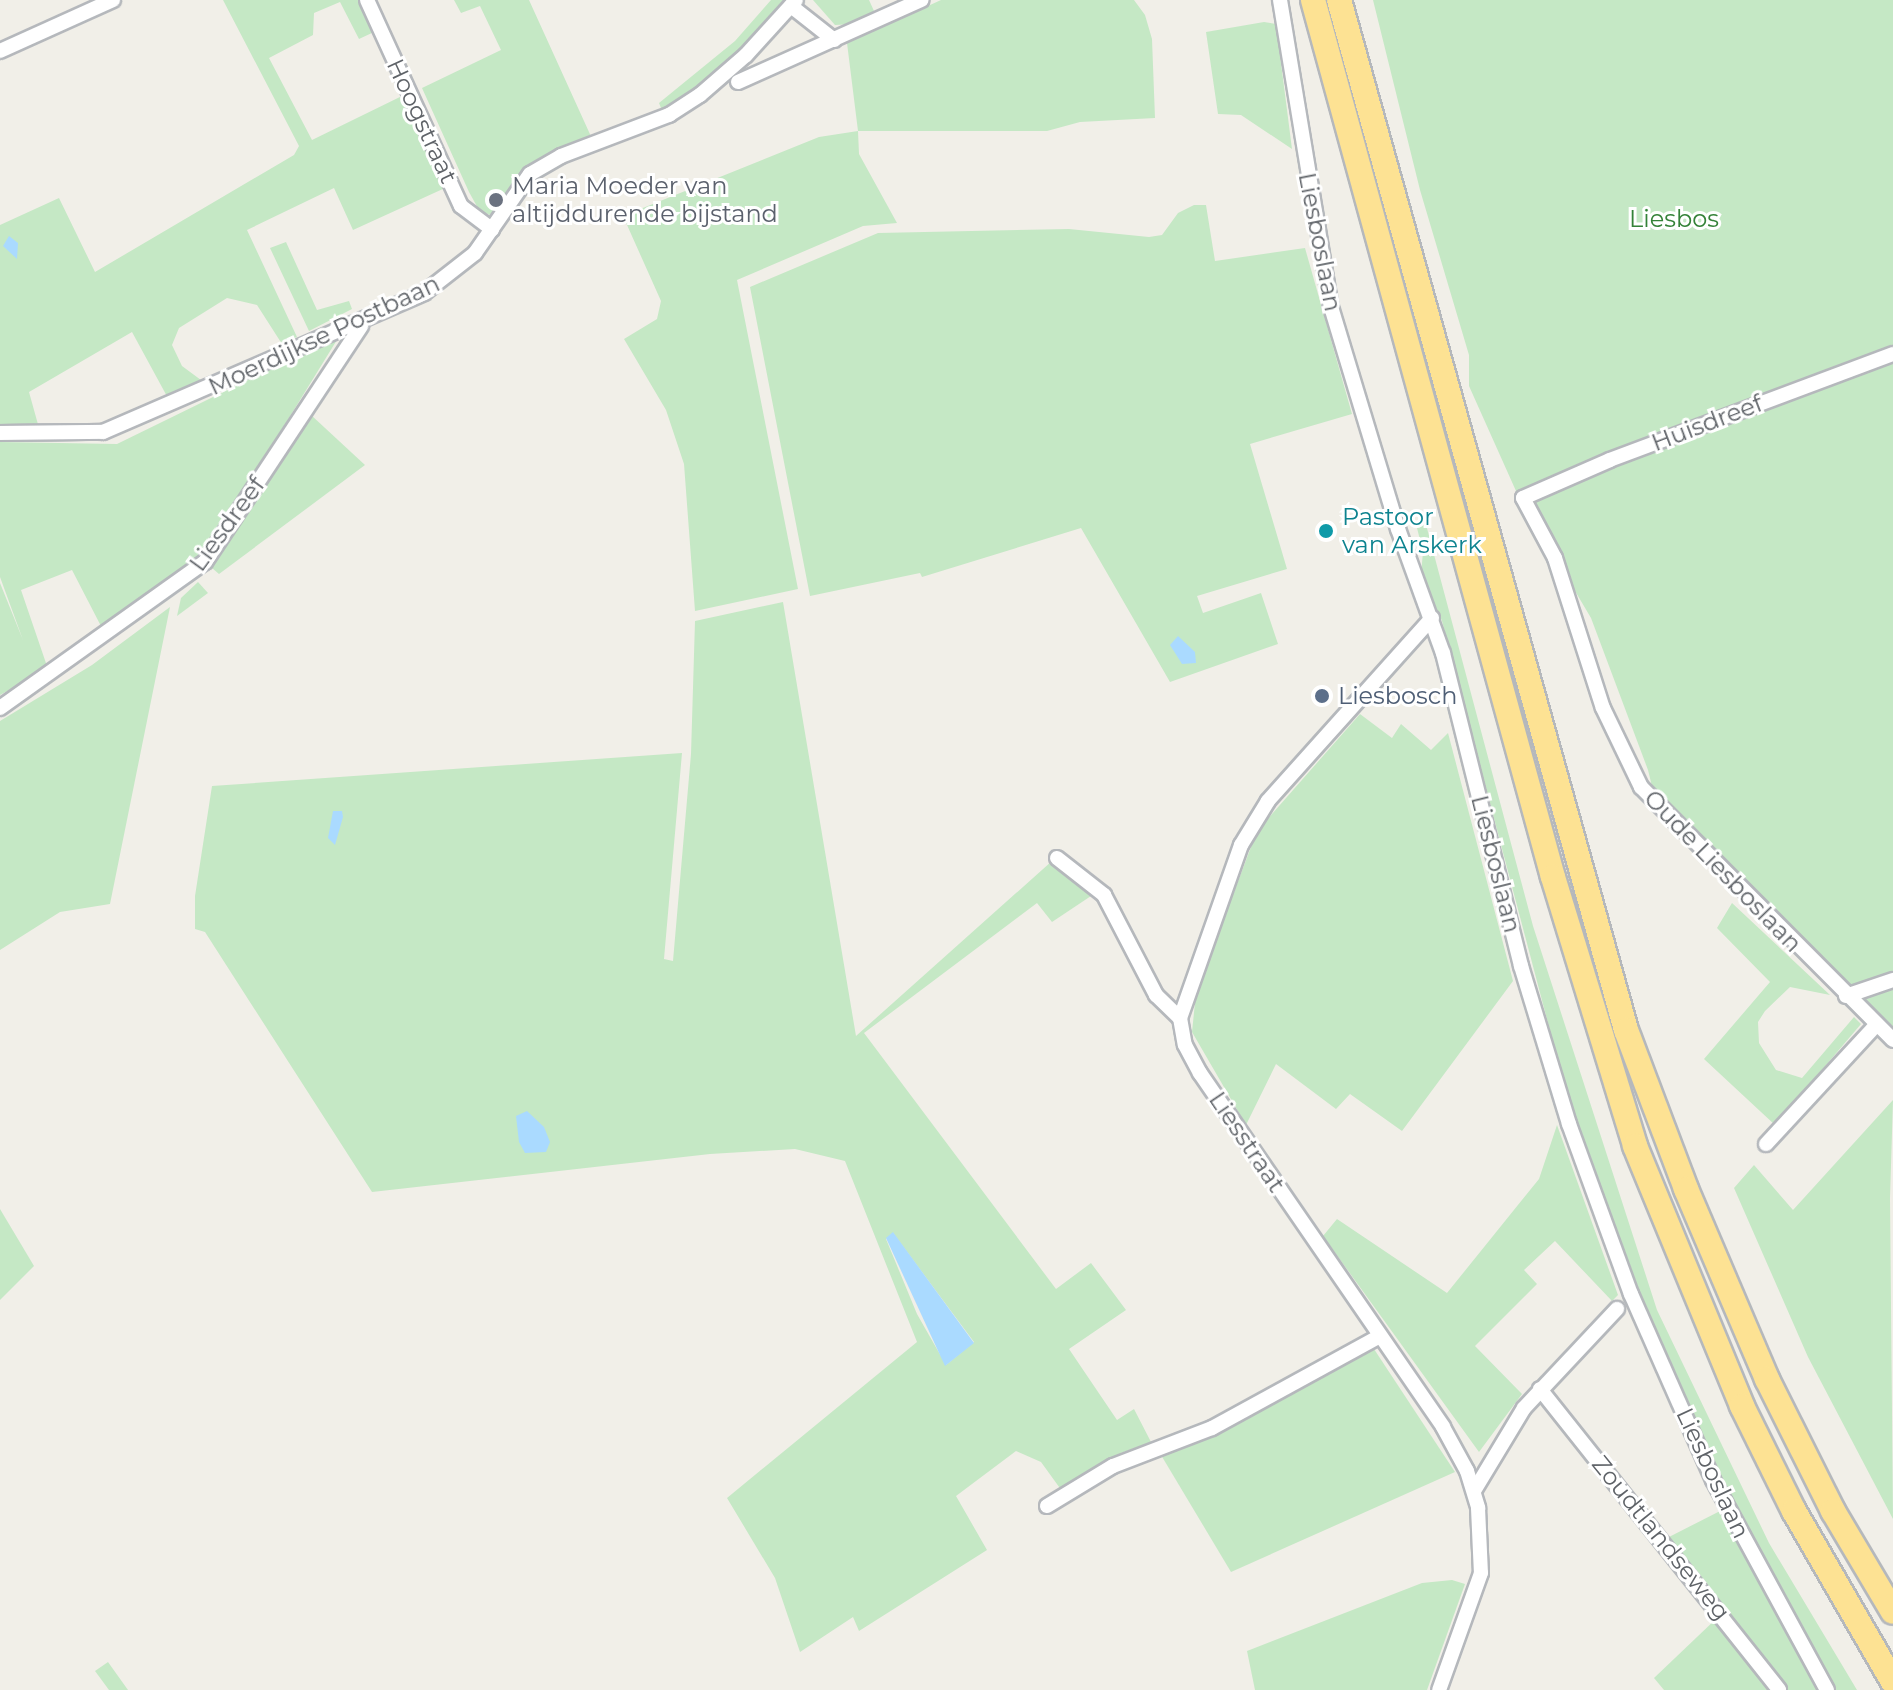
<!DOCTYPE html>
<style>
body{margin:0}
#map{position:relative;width:1893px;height:1690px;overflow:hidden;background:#f1efe8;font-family:Montserrat,sans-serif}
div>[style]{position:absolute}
.green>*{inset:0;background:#c5e8c5}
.water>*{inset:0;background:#aadaff}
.roads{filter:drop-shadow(2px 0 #b5b8bc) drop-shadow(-2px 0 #b5b8bc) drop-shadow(0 2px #b5b8bc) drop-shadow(0 -2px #b5b8bc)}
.street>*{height:14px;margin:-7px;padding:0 7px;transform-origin:7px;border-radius:7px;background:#fff}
.highway>*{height:24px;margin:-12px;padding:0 12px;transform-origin:12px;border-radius:12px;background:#fde293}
.dots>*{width:22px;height:22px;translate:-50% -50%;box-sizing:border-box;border:4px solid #fff;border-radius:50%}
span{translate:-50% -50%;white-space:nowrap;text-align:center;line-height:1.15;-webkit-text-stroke:6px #fff;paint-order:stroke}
.street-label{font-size:24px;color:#5f6368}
.worship-label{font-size:24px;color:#5b616d}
.left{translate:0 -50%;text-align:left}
.park-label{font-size:24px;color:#348238}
.culture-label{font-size:24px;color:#0d838f}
.service-label{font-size:24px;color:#4e5e75}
</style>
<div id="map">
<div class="green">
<i style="clip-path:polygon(223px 0,359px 0,374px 32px,359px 39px,340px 2px,314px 13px,313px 35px,269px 58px,312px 140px,404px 95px,445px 188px,353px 230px,334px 188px,247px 230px,297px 337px,282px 344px,257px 305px,227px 298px,179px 328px,172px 345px,182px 366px,205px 383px,169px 400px,132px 332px,29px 392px,39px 428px,0 426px,0 225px,59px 198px,95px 272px,294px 155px,299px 146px)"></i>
<i style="clip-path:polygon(454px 0,529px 0,594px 143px,514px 184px,490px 215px,479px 210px,469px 192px,422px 88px,501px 50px,480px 6px,461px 13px)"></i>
<i style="clip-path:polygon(771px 0,789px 0,735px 59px,663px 113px,659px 103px,735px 41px)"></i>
<i style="clip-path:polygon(813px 0,869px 0,874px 11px,853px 24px,835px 25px)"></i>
<i style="clip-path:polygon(941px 0,1134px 0,1145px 15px,1152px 39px,1155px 118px,1080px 122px,1047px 131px,858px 131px,859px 154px,897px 223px,863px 226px,737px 280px,798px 589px,695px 611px,684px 464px,666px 410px,624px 339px,657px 319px,661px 301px,623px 216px,819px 137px,858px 131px,847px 43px)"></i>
<i style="clip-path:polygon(1373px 0,1893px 0,1893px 1034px,1660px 819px,1648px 770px,1591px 618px,1516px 491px,1469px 386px,1469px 355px,1420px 190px)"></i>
<i style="clip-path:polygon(1264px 22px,1276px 24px,1292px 149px,1241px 115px,1218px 114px,1206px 32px)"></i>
<i style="clip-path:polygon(1194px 205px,1206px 205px,1215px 261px,1305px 248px,1352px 414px,1250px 444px,1287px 569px,1197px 596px,1203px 613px,1261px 593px,1278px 644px,1170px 682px,1081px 528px,922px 577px,920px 573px,810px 596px,750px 287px,878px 233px,1069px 229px,1149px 237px,1162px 235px,1178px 213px)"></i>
<i style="clip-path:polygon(286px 242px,317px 310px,349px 301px,352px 309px,309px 331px,270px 248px)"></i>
<i style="clip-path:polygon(340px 335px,212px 543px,192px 563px,103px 630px,72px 570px,21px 590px,48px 669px,0 695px,0 583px,23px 640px,0 577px,0 442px,117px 444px)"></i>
<i style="clip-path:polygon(311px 415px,365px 465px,219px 574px,212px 568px)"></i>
<i style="clip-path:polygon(1424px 517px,1533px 926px,1657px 1310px,1769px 1543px,1857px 1690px,1834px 1690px,1742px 1522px,1654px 1330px,1568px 1099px,1442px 621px,1421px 574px,1423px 552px,1417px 528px)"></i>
<i style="clip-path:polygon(198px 582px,208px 593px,177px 616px,181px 598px)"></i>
<i style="clip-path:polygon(evenodd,783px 602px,856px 1036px,1052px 861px,1094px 894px,1052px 922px,1037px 903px,864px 1033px,1056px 1289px,1091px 1263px,1126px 1310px,1069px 1349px,1117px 1420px,1134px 1409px,1151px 1442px,1121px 1453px,1062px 1491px,1041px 1462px,1016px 1451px,956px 1496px,987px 1550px,859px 1631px,853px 1617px,800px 1652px,775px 1578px,727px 1498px,917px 1342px,845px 1161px,795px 1149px,710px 1154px,372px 1192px,205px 932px,195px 929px,195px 896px,212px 786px,682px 753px,664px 959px,673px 961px,691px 754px,695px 621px,783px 602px,893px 1233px,974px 1342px,946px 1365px,917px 1314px,886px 1239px,893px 1233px)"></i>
<i style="clip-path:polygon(170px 607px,110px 904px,60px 912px,0 950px,0 721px,92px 665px)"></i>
<i style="clip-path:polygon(1360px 714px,1392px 738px,1401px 724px,1431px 750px,1448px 733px,1513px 981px,1402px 1131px,1350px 1094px,1336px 1109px,1276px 1064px,1246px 1125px,1192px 1032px,1196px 993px,1257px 831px)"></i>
<i style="clip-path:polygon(1732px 903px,1830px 995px,1790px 987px,1765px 1011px,1758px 1022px,1759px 1043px,1776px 1070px,1802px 1078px,1854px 1017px,1861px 1024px,1775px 1125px,1704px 1059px,1770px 982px,1717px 928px)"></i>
<i style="clip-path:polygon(1893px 1100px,1890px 1198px,1893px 1519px,1808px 1357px,1734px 1188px,1754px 1165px,1793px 1210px)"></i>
<i style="clip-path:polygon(1557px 1125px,1618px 1295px,1612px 1301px,1555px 1241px,1524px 1270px,1537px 1284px,1475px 1346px,1522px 1394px,1479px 1452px,1323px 1236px,1337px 1219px,1447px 1293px,1539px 1179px)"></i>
<i style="clip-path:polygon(0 1209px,34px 1266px,0 1300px)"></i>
<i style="clip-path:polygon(1372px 1346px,1455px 1472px,1231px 1572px,1158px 1450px)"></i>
<i style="clip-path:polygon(1724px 1509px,1822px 1690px,1785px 1690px,1667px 1538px)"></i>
<i style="clip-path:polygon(1452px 1580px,1465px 1584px,1427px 1690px,1255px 1690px,1247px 1651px,1422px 1583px)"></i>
<i style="clip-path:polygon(1718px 1617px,1772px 1690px,1664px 1690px,1654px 1678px)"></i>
<i style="clip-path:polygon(108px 1662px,128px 1690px,109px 1690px,95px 1671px)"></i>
</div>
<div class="water">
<i style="clip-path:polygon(9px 236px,18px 243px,17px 259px,3px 246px)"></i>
<i style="clip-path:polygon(1178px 636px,1195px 652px,1196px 663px,1182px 664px,1170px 645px)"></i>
<i style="clip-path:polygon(333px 811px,342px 811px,343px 817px,335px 845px,328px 838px)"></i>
<i style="clip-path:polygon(527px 1111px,544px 1127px,550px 1142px,546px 1152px,525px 1153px,519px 1142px,516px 1116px)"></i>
<i style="clip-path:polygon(893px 1232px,974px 1343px,945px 1366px,886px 1238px)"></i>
</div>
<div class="roads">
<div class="street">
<i style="left:367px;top:0;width:226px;rotate:65.5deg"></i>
<i style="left:461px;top:206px;width:39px;rotate:37deg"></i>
<i style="left:1280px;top:0;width:311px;rotate:80.6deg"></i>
<i style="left:1331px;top:307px;width:232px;rotate:73.2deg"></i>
<i style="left:1398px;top:529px;width:132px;rotate:70.1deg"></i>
<i style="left:1443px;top:653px;width:323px;rotate:76deg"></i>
<i style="left:1521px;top:966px;width:165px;rotate:73.1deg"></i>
<i style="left:1569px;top:1124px;width:181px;rotate:70deg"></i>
<i style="left:1631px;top:1294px;width:203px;rotate:66.2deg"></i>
<i style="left:1713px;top:1480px;width:239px;rotate:61.5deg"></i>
<i style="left:791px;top:6px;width:55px;rotate:38.3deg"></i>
<i style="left:0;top:51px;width:124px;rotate:-24.3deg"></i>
<i style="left:738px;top:82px;width:201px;rotate:-24.1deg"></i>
<i style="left:1893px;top:354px;width:302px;rotate:159.5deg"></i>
<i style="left:1610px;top:460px;width:95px;rotate:156.4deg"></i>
<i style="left:1523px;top:498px;width:68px;rotate:61.9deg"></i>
<i style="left:1555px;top:558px;width:157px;rotate:72.3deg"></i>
<i style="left:1603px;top:708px;width:88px;rotate:64.3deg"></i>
<i style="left:1641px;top:787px;width:357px;rotate:45.1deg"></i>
<i style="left:0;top:433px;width:103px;rotate:-0.6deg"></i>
<i style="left:103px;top:432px;width:350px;rotate:-23.4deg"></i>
<i style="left:424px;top:293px;width:65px;rotate:-38.1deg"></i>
<i style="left:475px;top:253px;width:96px;rotate:-55.2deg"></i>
<i style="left:530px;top:174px;width:36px;rotate:-30deg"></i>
<i style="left:561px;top:156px;width:116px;rotate:-20.8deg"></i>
<i style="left:669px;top:115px;width:37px;rotate:-33deg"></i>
<i style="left:700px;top:95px;width:61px;rotate:-41deg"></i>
<i style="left:746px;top:55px;width:74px;rotate:-47.7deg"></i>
<i style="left:1432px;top:618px;width:246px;rotate:131.9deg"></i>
<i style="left:1268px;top:801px;width:52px;rotate:121.5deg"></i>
<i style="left:1241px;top:845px;width:183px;rotate:109.4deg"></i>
<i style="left:1180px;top:1018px;width:27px;rotate:80deg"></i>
<i style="left:1185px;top:1045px;width:32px;rotate:62deg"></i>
<i style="left:1200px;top:1073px;width:429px;rotate:55.5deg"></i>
<i style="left:1443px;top:1427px;width:50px;rotate:61.4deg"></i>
<i style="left:1467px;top:1471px;width:39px;rotate:73deg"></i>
<i style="left:1478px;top:1508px;width:65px;rotate:87.4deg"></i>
<i style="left:1481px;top:1573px;width:124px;rotate:109.7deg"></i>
<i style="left:0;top:708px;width:252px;rotate:-35.5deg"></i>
<i style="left:205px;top:562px;width:283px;rotate:-56.5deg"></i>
<i style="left:1057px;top:858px;width:60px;rotate:38.2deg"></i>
<i style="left:1104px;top:895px;width:113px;rotate:62.5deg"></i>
<i style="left:1156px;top:995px;width:33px;rotate:44deg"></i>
<i style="left:1846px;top:996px;width:50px;rotate:-18.8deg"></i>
<i style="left:1766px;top:1144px;width:163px;rotate:-47.2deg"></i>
<i style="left:1540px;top:1389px;width:384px;rotate:51.5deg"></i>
<i style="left:1474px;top:1491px;width:97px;rotate:-58.9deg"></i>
<i style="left:1524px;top:1408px;width:136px;rotate:-46.8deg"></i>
<i style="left:1047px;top:1506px;width:77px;rotate:-31.2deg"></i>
<i style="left:1113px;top:1466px;width:106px;rotate:-21deg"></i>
<i style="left:1212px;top:1428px;width:189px;rotate:-28.7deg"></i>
</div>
<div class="highway">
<i style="left:1313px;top:0;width:909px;rotate:74.7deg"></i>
<i style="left:1553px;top:877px;width:281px;rotate:73deg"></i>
<i style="left:1635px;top:1146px;width:281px;rotate:67.6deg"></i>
<i style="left:1742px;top:1406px;width:117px;rotate:63.7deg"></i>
<i style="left:1794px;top:1511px;width:198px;rotate:59.9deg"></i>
<i style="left:1339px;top:0;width:1069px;rotate:74.43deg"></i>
<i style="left:1626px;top:1030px;width:170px;rotate:69.3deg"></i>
<i style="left:1686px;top:1189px;width:207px;rotate:66.9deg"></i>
<i style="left:1767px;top:1379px;width:148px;rotate:63.4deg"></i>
<i style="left:1833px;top:1511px;width:117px;rotate:59.3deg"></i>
</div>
</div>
<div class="dots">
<i style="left:496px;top:200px;background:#6b7280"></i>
<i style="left:1326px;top:531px;background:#0f9aa8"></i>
<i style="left:1322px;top:696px;background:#5c6f8a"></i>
</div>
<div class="street-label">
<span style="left:422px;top:121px;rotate:65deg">Hoogstraat</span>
<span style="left:1320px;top:242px;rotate:79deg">Liesboslaan</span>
<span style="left:324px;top:335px;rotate:-25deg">Moerdijkse Postbaan</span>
<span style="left:1707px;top:423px;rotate:-21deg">Huisdreef</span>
<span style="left:227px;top:524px;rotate:-54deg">Liesdreef</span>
<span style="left:1496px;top:864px;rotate:76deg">Liesboslaan</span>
<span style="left:1723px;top:871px;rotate:46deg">Oude Liesboslaan</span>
<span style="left:1247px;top:1142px;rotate:56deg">Liesstraat</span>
<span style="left:1713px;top:1473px;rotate:65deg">Liesboslaan</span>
<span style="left:1661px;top:1538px;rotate:51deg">Zoudtlandseweg</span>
</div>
<div class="worship-label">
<span class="left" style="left:512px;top:200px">Maria Moeder van<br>altijddurende bijstand</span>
</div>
<div class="park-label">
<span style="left:1674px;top:219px">Liesbos</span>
</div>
<div class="culture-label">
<span class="left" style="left:1342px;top:531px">Pastoor<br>van Arskerk</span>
</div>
<div class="service-label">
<span class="left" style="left:1338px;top:696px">Liesbosch</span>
</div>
</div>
